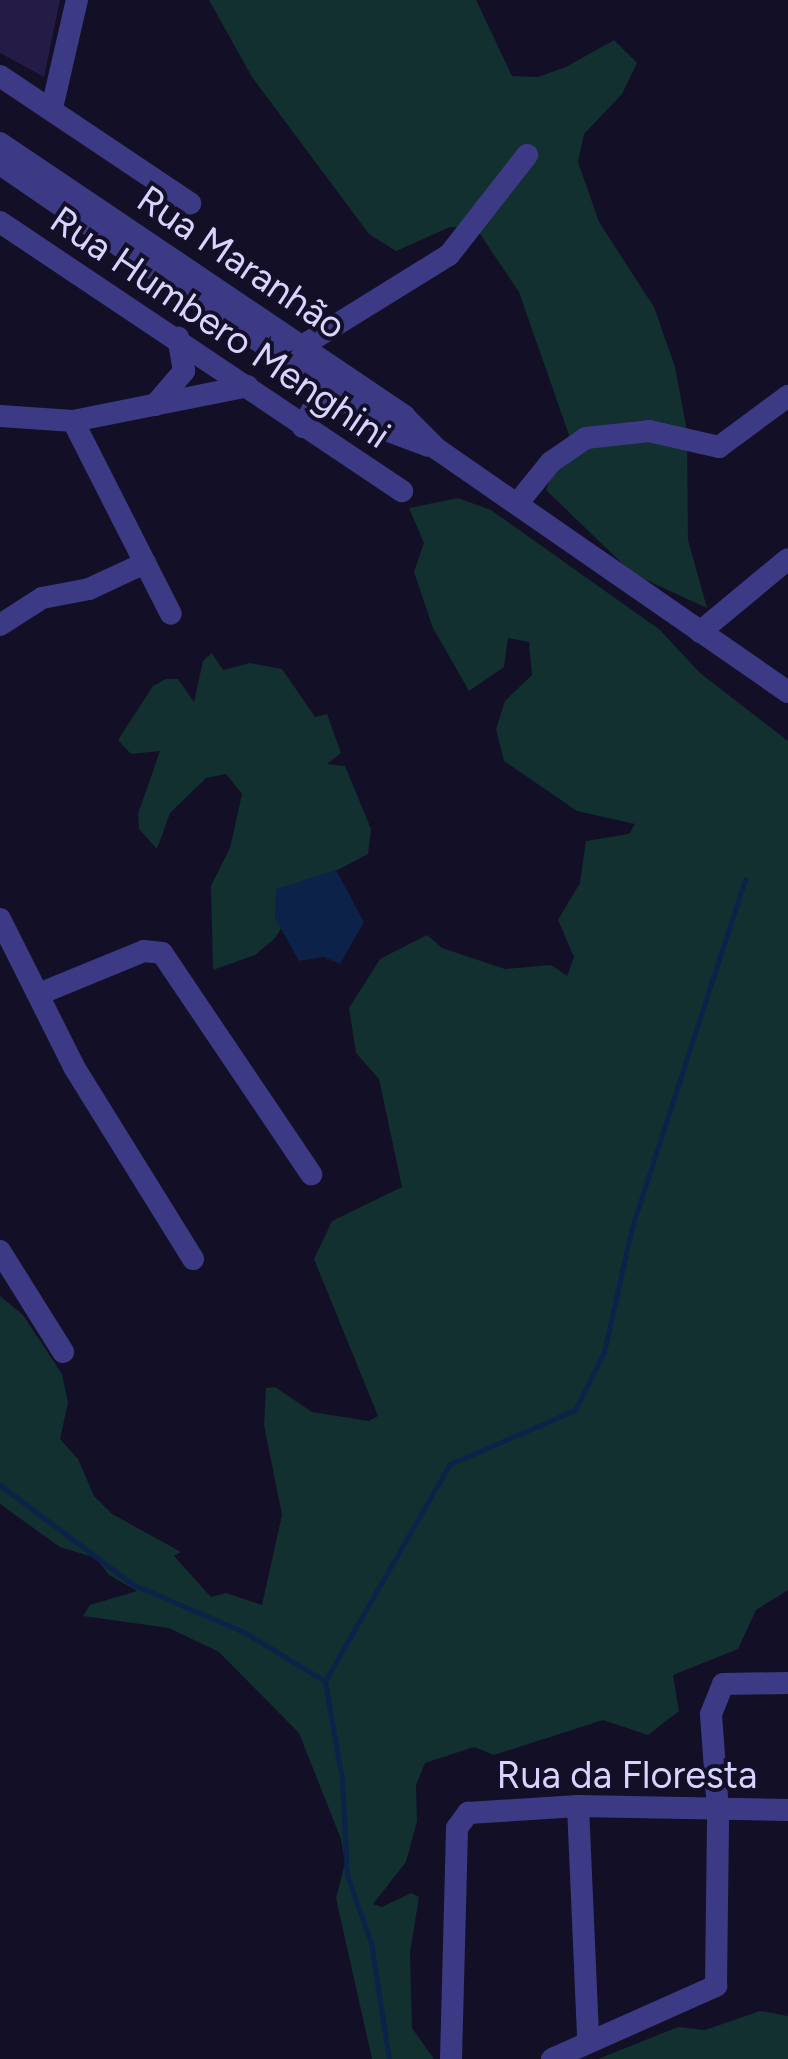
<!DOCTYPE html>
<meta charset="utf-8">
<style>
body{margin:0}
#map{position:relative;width:788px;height:2059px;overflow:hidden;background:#130f26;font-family:Figtree,sans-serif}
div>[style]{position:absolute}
.green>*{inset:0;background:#12302f}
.water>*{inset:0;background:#0c2248}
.stream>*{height:5px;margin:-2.5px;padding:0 2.5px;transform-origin:2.5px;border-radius:2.5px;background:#0c2248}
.building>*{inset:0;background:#241b47}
.minor>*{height:22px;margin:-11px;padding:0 11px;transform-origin:11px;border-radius:11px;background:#3d3a85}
span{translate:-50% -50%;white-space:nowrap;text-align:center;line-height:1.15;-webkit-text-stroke:8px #130f26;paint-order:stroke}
.street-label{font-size:38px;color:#d9d4ff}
</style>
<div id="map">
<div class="green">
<i style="clip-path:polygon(209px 0,476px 0,512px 76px,538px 77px,566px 67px,614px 40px,637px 63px,622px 94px,584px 134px,578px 162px,599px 222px,654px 307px,675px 367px,687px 431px,688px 540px,707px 608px,633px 574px,546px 490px,569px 435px,519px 292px,476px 228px,450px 227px,396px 251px,369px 234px,252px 77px)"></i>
<i style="clip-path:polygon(458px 498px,491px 510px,660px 630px,700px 673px,788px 741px,788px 1590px,756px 1610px,738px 1649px,673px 1675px,679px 1711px,648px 1735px,603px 1720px,494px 1755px,474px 1747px,425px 1763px,416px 1785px,417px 1821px,406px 1862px,373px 1904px,382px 1907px,411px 1893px,419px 1897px,410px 1953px,412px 2028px,434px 2059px,372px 2059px,336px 1898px,345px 1863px,341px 1839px,299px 1733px,219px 1652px,169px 1628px,83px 1616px,90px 1605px,137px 1591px,109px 1575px,96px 1558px,60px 1547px,0 1504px,0 1296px,23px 1315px,62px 1374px,68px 1403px,60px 1439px,78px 1459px,94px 1496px,112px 1514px,181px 1552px,174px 1556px,211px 1597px,226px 1593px,262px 1605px,282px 1515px,264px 1425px,266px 1388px,275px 1387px,312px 1412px,369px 1421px,378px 1416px,314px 1259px,332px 1221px,402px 1187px,379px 1079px,356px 1053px,349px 1008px,380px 959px,427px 935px,442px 948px,505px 969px,551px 965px,567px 976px,574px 957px,558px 920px,580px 883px,586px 841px,629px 834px,635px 824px,577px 811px,504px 761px,496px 729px,505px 701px,532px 675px,529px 642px,508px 638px,504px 667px,469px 691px,433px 628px,414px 572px,424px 543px,409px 508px)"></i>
<i style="clip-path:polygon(212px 653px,223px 670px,250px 663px,282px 669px,315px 717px,327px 714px,341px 753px,327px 764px,345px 766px,371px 829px,368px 854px,309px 885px,275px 938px,255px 955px,213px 970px,211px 886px,230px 848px,242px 794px,226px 774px,206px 778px,170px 813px,157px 849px,139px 829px,138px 814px,160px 751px,131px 754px,118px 740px,153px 686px,166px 679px,178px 679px,194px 702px,203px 661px)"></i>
<i style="clip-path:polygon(760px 2011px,788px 2016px,788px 2059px,598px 2059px,678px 2027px,705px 2030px)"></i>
</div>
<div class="water">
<i style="clip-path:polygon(336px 870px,364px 922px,340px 964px,324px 957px,299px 961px,275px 918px,276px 889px)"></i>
</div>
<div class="stream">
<i style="left:0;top:1485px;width:165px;rotate:36.9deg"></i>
<i style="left:132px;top:1584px;width:124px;rotate:23.3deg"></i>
<i style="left:246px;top:1633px;width:92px;rotate:31.3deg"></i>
<i style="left:325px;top:1681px;width:99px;rotate:80.2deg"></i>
<i style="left:342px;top:1779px;width:96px;rotate:87deg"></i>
<i style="left:347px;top:1875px;width:72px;rotate:70.6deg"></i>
<i style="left:371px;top:1943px;width:117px;rotate:81.2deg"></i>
<i style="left:325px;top:1681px;width:250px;rotate:-60.1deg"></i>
<i style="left:450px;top:1464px;width:136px;rotate:-23.4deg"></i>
<i style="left:575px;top:1410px;width:65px;rotate:-63.4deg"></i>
<i style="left:604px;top:1352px;width:128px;rotate:-77.4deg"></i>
<i style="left:632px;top:1227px;width:366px;rotate:-72deg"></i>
</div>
<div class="building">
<i style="clip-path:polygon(0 0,60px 0,44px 77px,0 53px)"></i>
</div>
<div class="minor">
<i style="left:0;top:76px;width:229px;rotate:33.8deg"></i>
<i style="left:52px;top:108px;width:111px;rotate:-77deg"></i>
<i style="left:0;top:143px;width:488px;rotate:34deg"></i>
<i style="left:404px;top:416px;width:47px;rotate:45deg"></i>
<i style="left:437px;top:449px;width:427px;rotate:34.7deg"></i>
<i style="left:0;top:164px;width:474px;rotate:34.4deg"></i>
<i style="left:391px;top:432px;width:40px;rotate:20.2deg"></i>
<i style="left:0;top:222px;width:484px;rotate:33.8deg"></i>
<i style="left:302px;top:346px;width:173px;rotate:-31.8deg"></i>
<i style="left:449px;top:255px;width:127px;rotate:-52deg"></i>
<i style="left:155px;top:405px;width:45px;rotate:-49.5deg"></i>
<i style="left:184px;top:371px;width:34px;rotate:-100deg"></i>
<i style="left:0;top:416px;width:73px;rotate:3.9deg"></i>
<i style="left:73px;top:421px;width:178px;rotate:-11.3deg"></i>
<i style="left:73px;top:421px;width:216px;rotate:63.1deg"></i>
<i style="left:303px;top:427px;width:61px;rotate:-61.8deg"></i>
<i style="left:517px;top:504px;width:54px;rotate:-51deg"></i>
<i style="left:551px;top:462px;width:42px;rotate:-34.4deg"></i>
<i style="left:586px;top:438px;width:63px;rotate:-6.3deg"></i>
<i style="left:649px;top:431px;width:72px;rotate:12.9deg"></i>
<i style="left:719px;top:447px;width:86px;rotate:-36.5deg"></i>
<i style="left:0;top:625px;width:50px;rotate:-32.7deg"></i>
<i style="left:42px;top:598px;width:48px;rotate:-10.8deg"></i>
<i style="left:89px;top:589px;width:62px;rotate:-24.9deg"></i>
<i style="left:700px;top:632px;width:114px;rotate:-39.7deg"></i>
<i style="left:0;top:919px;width:165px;rotate:63.4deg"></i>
<i style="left:74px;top:1067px;width:226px;rotate:58.2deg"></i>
<i style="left:39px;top:994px;width:113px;rotate:-22.3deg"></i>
<i style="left:144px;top:951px;width:18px;rotate:6deg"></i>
<i style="left:162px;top:953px;width:267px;rotate:56deg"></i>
<i style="left:0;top:1251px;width:119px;rotate:58deg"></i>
<i style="left:578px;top:1806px;width:233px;rotate:87.5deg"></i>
<i style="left:451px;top:2059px;width:231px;rotate:-88.5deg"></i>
<i style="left:457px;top:1828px;width:19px;rotate:-54deg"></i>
<i style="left:468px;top:1813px;width:110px;rotate:-3.6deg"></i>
<i style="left:578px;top:1806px;width:210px;rotate:1.1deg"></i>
<i style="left:552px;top:2059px;width:180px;rotate:-24deg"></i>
<i style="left:716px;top:1986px;width:176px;rotate:-89.3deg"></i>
<i style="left:718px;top:1810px;width:96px;rotate:-94.2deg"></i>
<i style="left:711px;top:1714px;width:32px;rotate:-68deg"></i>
<i style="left:723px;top:1684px;width:65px;rotate:-0.9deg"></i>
</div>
<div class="street-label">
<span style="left:241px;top:263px;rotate:34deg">Rua Maranhão</span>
<span style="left:220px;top:328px;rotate:34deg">Rua Humbero Menghini</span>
<span style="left:627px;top:1776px">Rua da Floresta</span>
</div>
</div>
